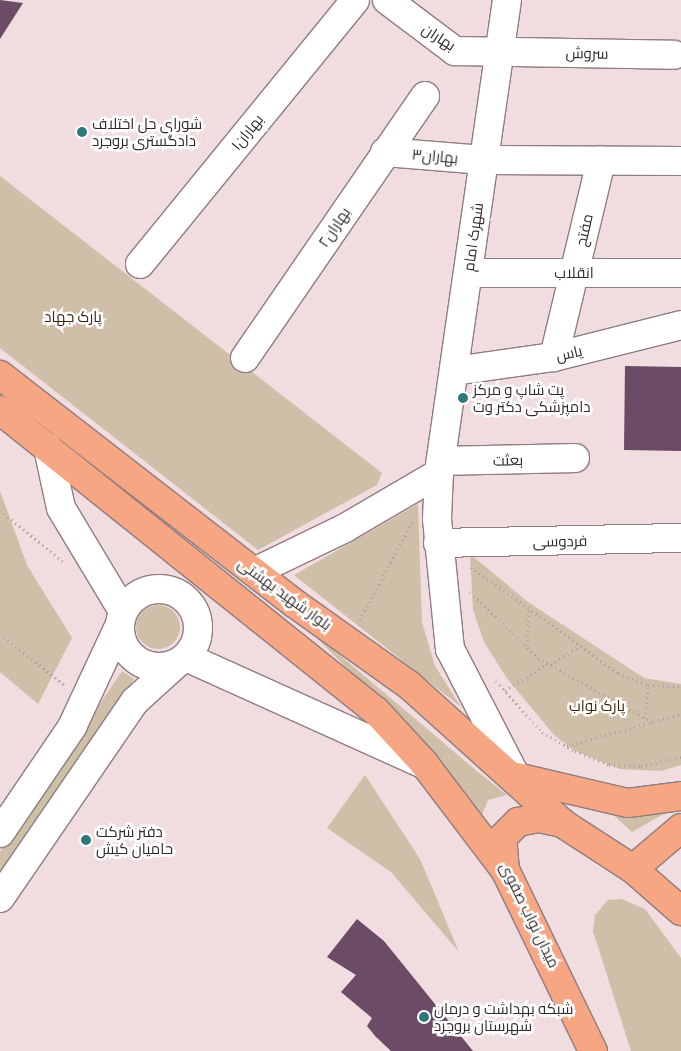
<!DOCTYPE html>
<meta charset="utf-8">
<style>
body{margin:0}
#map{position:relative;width:681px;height:1051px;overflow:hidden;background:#f1dcdf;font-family:"Titillium Web",Cairo,sans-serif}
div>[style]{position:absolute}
.green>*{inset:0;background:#d0bfa8}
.round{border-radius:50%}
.building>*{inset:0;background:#6b4b65}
.path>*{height:3px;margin-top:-1.5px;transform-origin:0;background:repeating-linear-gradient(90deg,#ae9ea1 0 1px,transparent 0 5px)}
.roads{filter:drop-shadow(1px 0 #8f7d7f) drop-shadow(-1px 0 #8f7d7f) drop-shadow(0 1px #8f7d7f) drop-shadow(0 -1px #8f7d7f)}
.minor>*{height:28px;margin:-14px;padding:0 14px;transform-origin:14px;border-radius:14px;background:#fff}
.minor>.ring{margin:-14px;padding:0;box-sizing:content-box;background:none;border:28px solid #fff;border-radius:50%}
.major>*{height:28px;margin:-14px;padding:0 14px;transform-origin:14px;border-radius:14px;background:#f6a683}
.dots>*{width:14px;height:14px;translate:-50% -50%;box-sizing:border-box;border:2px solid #fff;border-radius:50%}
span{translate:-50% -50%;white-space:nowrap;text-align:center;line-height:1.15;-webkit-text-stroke:5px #fff;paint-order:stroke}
.street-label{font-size:15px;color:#31292b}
.poi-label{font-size:15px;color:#31292b}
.left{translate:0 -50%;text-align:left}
.park-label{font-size:15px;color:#3c2809}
</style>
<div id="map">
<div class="green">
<i style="clip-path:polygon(0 176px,382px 473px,377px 485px,258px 550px,0 348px)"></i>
<i style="clip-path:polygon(0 491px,27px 565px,72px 638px,38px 704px,0 672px)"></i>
<i style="clip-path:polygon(418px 504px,422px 622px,435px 666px,461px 707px,294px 575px)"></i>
<i style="clip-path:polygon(470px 554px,528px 602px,644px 678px,681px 684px,681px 765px,661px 771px,620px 769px,575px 751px,554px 735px,506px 677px,484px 642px,473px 610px)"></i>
<i class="round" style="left:136px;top:605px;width:44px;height:44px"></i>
<i style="clip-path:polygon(303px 624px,478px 772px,507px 795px,488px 800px,482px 815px,431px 753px)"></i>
<i style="clip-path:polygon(122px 671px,134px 679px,0 878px,0 852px)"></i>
<i style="clip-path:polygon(365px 775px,420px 859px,459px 952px,391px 872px,327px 828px)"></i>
<i style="clip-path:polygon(674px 808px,632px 832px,608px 810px)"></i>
<i style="clip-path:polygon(608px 900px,622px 899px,645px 909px,681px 958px,681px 1051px,631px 1051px,593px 931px,595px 915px)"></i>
</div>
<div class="building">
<i style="clip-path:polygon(0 0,23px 3px,0 39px)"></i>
<i style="clip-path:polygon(625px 366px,681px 367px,681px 451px,624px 450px)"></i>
<i style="clip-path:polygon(357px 919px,384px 941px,473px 1051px,391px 1051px,376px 1037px,367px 1026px,372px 1018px,341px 992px,356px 975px,327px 957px)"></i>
</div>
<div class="path">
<i style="left:0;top:510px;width:82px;rotate:39.5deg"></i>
<i style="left:471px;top:567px;width:181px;rotate:35.8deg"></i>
<i style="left:618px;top:673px;width:32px;rotate:22deg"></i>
<i style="left:648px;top:685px;width:33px;rotate:2deg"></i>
<i style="left:470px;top:592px;width:95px;rotate:44.1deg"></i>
<i style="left:538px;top:658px;width:133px;rotate:29.3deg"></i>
<i style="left:360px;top:620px;width:111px;rotate:-62deg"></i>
<i style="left:0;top:634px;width:84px;rotate:38.2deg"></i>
<i style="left:527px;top:646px;width:36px;rotate:-87deg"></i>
<i style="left:551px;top:665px;width:34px;rotate:-34deg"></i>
<i style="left:496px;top:681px;width:69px;rotate:48deg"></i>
<i style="left:542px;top:732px;width:38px;rotate:30deg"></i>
<i style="left:575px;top:751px;width:37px;rotate:22deg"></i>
<i style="left:609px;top:765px;width:32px;rotate:2deg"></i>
<i style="left:641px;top:766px;width:41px;rotate:-12.7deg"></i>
<i style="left:505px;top:691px;width:51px;rotate:-33.1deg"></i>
<i style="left:645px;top:718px;width:33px;rotate:-85deg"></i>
<i style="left:567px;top:746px;width:118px;rotate:-15.7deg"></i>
</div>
<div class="roads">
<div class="minor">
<i style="left:387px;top:0;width:85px;rotate:36.9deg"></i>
<i style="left:455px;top:51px;width:219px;rotate:1deg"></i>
<i style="left:507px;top:0;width:478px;rotate:98.2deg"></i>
<i style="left:439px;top:473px;width:46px;rotate:92.5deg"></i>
<i style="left:437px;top:519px;width:131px;rotate:84.3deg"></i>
<i style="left:450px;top:649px;width:144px;rotate:62.7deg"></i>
<i style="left:385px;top:152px;width:99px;rotate:4.6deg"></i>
<i style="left:484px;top:160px;width:197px;rotate:0.3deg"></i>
<i style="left:140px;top:264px;width:340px;rotate:-50.8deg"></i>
<i style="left:468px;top:273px;width:213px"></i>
<i style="left:554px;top:357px;width:202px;rotate:-76.5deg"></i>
<i style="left:245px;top:358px;width:318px;rotate:-55.5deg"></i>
<i style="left:454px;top:371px;width:101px;rotate:-8deg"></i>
<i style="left:554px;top:357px;width:131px;rotate:-14.1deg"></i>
<i style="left:48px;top:448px;width:61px;rotate:77.8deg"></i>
<i style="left:61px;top:508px;width:120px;rotate:59deg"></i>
<i style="left:441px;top:461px;width:134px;rotate:-1.3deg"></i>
<i style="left:438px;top:543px;width:243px;rotate:-1.2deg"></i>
<i style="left:254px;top:572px;width:101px;rotate:-25.8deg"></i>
<i style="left:345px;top:528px;width:109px;rotate:-30.3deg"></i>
<i class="ring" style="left:120px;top:589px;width:50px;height:50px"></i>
<i style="left:186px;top:657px;width:262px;rotate:24.3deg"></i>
<i style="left:0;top:833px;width:128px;rotate:-55.8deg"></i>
<i style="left:72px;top:727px;width:114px;rotate:-65deg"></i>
<i style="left:0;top:898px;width:239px;rotate:-55.6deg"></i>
<i style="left:135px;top:701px;width:57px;rotate:-42.1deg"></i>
</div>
<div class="major">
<i style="left:0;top:375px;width:372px;rotate:37.8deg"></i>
<i style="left:294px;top:603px;width:141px;rotate:35.5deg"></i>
<i style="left:409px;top:685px;width:206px;rotate:42deg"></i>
<i style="left:0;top:410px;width:482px;rotate:38.7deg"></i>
<i style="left:376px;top:711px;width:69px;rotate:47.3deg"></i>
<i style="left:423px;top:762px;width:136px;rotate:52.8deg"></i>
<i style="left:516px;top:777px;width:115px;rotate:13.1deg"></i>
<i style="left:628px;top:803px;width:53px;rotate:-7.5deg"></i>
<i style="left:633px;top:869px;width:63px;rotate:-40.5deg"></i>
<i style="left:593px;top:1051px;width:201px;rotate:-115.9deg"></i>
<i style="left:505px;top:870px;width:32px;rotate:-95deg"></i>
<i style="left:502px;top:838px;width:23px;rotate:-45deg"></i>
<i style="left:518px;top:822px;width:21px;rotate:-11deg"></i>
<i style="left:539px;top:818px;width:24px;rotate:12deg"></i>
<i style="left:562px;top:823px;width:85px;rotate:32.9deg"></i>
<i style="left:633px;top:869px;width:64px;rotate:41.2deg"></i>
</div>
</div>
<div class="dots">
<i style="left:82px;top:132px;background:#2e7879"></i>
<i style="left:463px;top:398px;background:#2e7879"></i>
<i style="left:86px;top:840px;background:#2e7879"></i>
<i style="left:424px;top:1017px;background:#2e7879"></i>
</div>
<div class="street-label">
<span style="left:439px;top:37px;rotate:33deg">بهاران</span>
<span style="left:587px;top:53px;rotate:1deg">سروش</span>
<span style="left:247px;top:132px;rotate:-51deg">بهاران۱</span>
<span style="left:435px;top:156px;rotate:5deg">بهاران۳</span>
<span style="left:334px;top:227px;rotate:-56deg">بهاران۲</span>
<span style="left:584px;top:230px;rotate:-77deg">مفتح</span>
<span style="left:473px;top:237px;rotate:-82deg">شهرک امام</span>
<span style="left:574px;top:273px">انقلاب</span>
<span style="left:569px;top:353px;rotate:-13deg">یاس</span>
<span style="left:508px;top:460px;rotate:-1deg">بعثت</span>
<span style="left:560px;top:541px;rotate:-1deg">فردوسی</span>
<span style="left:285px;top:594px;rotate:36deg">بلوار شهید بهشتی</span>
<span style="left:530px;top:915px;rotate:64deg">میدان نواب صفوی</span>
</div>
<div class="poi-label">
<span class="left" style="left:92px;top:132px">شورای حل اختلاف<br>دادگستری بروجرد</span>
<span class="left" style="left:473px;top:398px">پت شاپ و مرکز<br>دامپزشکی دکتر وت</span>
<span class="left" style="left:96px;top:840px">دفتر شرکت<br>حامیان کیش</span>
<span class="left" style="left:434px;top:1017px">شبکه بهداشت و درمان<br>شهرستان بروجرد</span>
</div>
<div class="park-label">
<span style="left:73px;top:317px">پارک جهاد</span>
<span style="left:597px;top:706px">پارک نواب</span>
</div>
</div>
